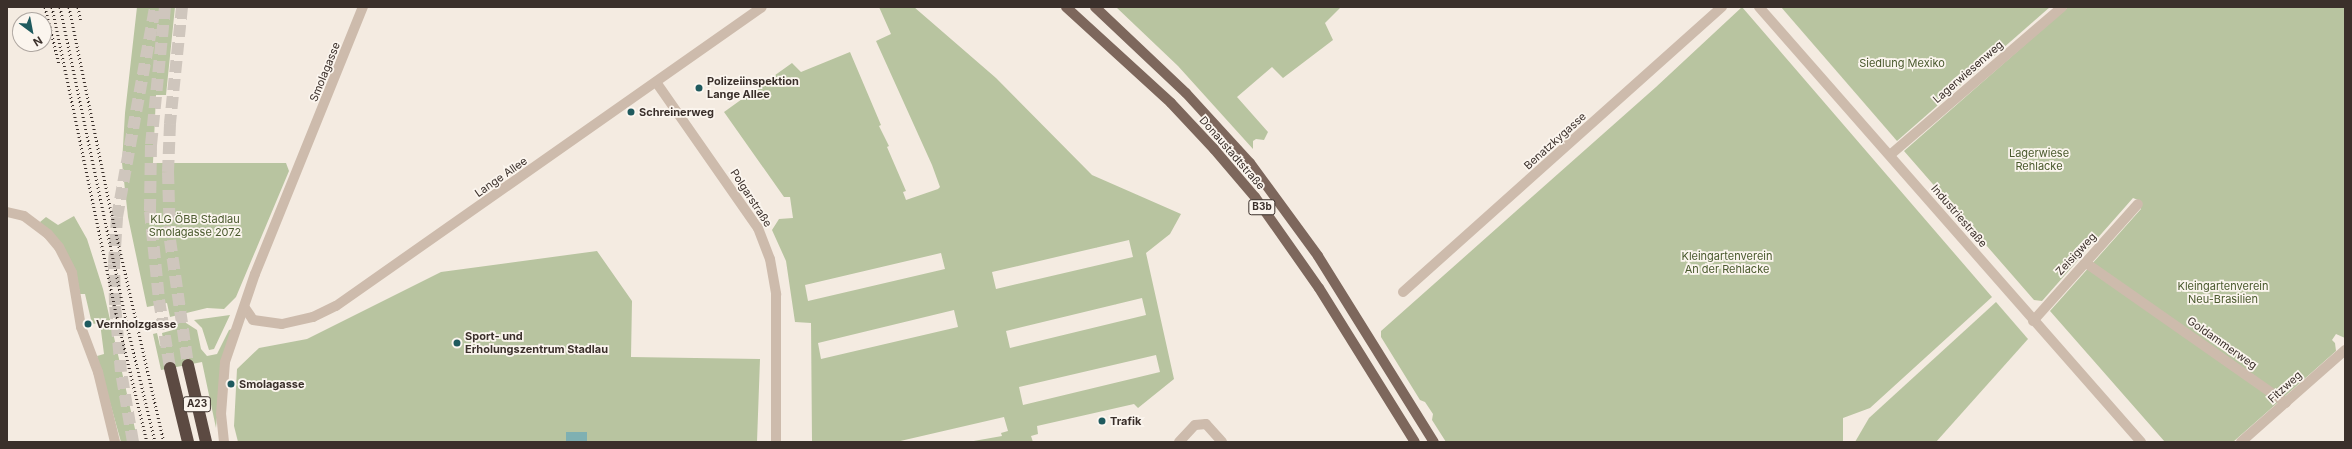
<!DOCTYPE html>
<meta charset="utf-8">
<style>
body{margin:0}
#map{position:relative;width:2352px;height:449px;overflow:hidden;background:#f4ebe1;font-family:Inter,sans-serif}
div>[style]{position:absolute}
.green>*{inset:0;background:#b8c4a0}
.water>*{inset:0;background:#7fb0b2}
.motorway-tunnel>*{height:12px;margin-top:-6px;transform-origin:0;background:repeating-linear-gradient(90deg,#cfc6bd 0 12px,transparent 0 18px)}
.minor>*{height:10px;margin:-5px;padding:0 5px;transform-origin:5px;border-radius:5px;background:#cdbbac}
.tertiary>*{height:10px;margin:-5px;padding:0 5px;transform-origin:5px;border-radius:5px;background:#cdbbac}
.primary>*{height:10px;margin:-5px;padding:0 5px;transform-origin:5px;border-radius:5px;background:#7d675c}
.motorway>*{height:12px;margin:-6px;padding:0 6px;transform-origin:6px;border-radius:6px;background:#5c4a42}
.rail>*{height:3px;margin-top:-1.5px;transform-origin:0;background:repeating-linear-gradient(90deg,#3b302b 0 1px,transparent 0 4px)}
.dots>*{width:11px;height:11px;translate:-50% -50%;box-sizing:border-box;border:2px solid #fbf5ee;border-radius:50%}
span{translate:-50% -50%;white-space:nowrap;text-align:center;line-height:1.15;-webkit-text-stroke:3.5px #fbf5ee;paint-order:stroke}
.shield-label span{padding:1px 3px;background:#fbf5ee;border:1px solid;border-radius:3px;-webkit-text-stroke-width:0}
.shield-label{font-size:10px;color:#3b302b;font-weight:700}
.park-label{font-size:11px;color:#4a5a2e}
.street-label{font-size:11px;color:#3b302b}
.poi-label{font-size:11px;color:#3b302b;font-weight:700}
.left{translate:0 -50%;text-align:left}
.frame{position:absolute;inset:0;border:8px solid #3b302b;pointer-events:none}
.north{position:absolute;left:12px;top:12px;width:40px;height:40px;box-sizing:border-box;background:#fbf5ee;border:1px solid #aea6a0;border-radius:50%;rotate:148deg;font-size:11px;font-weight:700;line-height:16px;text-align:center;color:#3b302b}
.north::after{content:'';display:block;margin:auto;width:14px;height:18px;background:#1f5a5e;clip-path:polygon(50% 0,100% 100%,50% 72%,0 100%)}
</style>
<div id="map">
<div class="green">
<i style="clip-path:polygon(137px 7px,175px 7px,166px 95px,156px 95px,153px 163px,286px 163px,289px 171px,236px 297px,224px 309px,207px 308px,170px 317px,167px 303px,147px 307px,128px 217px,122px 163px,125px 113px)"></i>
<i style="clip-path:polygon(evenodd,879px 7px,914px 7px,996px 78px,1092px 175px,1181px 214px,1170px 234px,1146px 253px,1174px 379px,1138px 408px,1134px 404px,1037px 426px,1038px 434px,1031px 436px,1033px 442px,968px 442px,1002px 436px,1001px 433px,1008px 431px,1004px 417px,896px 442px,812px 442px,811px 323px,795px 322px,786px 261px,772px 230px,779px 219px,793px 218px,790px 197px,784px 197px,724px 112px,792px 63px,801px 72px,850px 52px,881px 125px,879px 126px,889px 146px,887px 147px,906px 191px,903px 192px,906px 200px,938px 189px,940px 187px,932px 165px,876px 41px,891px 34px,879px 7px,1129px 240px,1133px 257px,996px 289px,992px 272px,1129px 240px,879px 7px,941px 253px,945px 269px,808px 301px,805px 285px,941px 253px,879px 7px,1142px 298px,1146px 315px,1010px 348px,1006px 331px,1142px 298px,879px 7px,954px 310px,958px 327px,821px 359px,818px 343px,954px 310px,879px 7px,1156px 355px,1160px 372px,1023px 405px,1019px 387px,1156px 355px)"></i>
<i style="clip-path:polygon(1116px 7px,1341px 7px,1325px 23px,1333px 40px,1283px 78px,1272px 67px,1237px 97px,1268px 132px,1264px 140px,1256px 139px,1253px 141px,1253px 149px,1178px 66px)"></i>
<i style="clip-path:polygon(1742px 7px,1992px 297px,1870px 408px,1843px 418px,1843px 442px,1446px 442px,1432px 420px,1433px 414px,1425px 402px,1420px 400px,1381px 337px,1381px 331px,1656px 87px)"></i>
<i style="clip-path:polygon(1781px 7px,2050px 7px,1897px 141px)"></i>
<i style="clip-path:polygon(2068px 7px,2345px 7px,2345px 338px,2336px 334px,2332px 340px,2335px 343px,2336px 351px,2233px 442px,2165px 442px,2050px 311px,2141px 209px,2138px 200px,2133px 198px,2042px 301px,2034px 300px,1904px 151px)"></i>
<i style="clip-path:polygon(74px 216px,87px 239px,103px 289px,138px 442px,121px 442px,97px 356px,104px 354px,100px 323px,92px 324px,85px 294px,80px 294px,77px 277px,40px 222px,46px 217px,58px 225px)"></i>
<i style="clip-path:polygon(597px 251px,632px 301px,631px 357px,760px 359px,757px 442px,238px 442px,234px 426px,237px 369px,259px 348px,307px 339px,441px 272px)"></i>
<i style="clip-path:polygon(1996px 302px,2028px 339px,1936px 442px,1855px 442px,1869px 418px)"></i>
<i style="clip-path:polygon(230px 315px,214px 349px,209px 350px,202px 328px,194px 320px)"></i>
<i style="clip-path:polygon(183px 321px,197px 330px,201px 349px,207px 356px,217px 354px,229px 330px,232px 329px,222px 363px,216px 428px,202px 362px,161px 370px,153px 334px,157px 333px,160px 346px,164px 345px,162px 333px,173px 330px,172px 323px)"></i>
</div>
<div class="water">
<i style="clip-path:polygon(566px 432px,587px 432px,587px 442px,566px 442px)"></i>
</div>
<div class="motorway-tunnel">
<i style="left:165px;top:7px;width:139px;rotate:95.8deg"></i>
<i style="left:151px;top:145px;width:66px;rotate:90.9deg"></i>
<i style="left:150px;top:211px;width:89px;rotate:84.2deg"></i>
<i style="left:159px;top:300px;width:69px;rotate:80.8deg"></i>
<i style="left:182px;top:7px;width:118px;rotate:95.9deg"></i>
<i style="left:170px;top:124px;width:48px;rotate:92.4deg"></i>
<i style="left:168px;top:172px;width:68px;rotate:88.3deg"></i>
<i style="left:170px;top:240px;width:126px;rotate:81.8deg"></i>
<i style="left:133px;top:442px;width:71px;rotate:-99.7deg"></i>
<i style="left:121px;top:372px;width:67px;rotate:-95.1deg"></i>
<i style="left:115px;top:305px;width:41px;rotate:-91.4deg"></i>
<i style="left:114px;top:264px;width:47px;rotate:-86.3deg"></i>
<i style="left:117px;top:217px;width:213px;rotate:-79.7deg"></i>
</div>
<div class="minor">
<i style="left:656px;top:82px;width:178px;rotate:55.1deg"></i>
<i style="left:758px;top:228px;width:33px;rotate:69deg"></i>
<i style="left:770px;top:259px;width:36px;rotate:80deg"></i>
<i style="left:776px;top:294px;width:148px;rotate:90deg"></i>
<i style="left:1890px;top:155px;width:227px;rotate:-40.7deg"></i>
<i style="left:7px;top:212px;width:17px;rotate:13deg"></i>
<i style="left:24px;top:216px;width:30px;rotate:37deg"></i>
<i style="left:48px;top:234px;width:17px;rotate:50deg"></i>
<i style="left:59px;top:247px;width:29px;rotate:63deg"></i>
<i style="left:72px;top:273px;width:55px;rotate:80.5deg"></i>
<i style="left:81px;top:327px;width:48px;rotate:69.3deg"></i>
<i style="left:98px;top:372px;width:72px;rotate:76.3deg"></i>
<i style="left:2086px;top:263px;width:244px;rotate:35deg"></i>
<i style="left:1403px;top:292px;width:428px;rotate:-41.8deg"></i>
<i style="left:245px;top:308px;width:14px;rotate:56deg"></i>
<i style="left:253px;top:320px;width:29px;rotate:8deg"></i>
<i style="left:282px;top:324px;width:32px;rotate:-13deg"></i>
<i style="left:313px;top:317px;width:25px;rotate:-26deg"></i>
<i style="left:336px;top:306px;width:520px;rotate:-35.06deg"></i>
<i style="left:2033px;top:321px;width:157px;rotate:-48.1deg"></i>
<i style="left:224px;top:442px;width:28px;rotate:-96deg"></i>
<i style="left:221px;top:414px;width:52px;rotate:-85.6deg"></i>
<i style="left:225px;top:362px;width:93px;rotate:-71.2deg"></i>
<i style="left:255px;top:274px;width:288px;rotate:-68deg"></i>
<i style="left:1179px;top:442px;width:23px;rotate:-47deg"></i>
<i style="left:1195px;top:425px;width:11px;rotate:-5deg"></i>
<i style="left:1206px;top:424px;width:24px;rotate:48deg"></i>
<i style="left:2241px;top:442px;width:139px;rotate:-41.5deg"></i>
</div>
<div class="tertiary">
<i style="left:1759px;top:7px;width:579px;rotate:48.71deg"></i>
</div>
<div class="primary">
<i style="left:1066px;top:7px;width:142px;rotate:42.4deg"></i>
<i style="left:1171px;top:103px;width:63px;rotate:46.9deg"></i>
<i style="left:1214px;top:149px;width:63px;rotate:49.5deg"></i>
<i style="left:1255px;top:197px;width:111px;rotate:54.9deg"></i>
<i style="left:1319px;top:288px;width:181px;rotate:58.1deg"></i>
<i style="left:1095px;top:7px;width:125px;rotate:43.4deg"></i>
<i style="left:1186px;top:93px;width:95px;rotate:47.6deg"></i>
<i style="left:1250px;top:163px;width:115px;rotate:53.8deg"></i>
<i style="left:1318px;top:256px;width:219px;rotate:58.1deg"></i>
</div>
<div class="motorway">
<i style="left:188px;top:365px;width:79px;rotate:76.8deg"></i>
<i style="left:170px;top:368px;width:76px;rotate:76.3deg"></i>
</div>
<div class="rail">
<i style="left:45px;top:7px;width:59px;rotate:76.2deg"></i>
<i style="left:52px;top:7px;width:313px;rotate:78.2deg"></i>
<i style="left:116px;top:313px;width:133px;rotate:76.5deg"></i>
<i style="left:60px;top:7px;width:325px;rotate:78.1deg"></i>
<i style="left:127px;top:325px;width:120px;rotate:76.5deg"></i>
<i style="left:69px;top:7px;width:204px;rotate:78.4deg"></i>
<i style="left:110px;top:207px;width:241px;rotate:77.1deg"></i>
<i style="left:78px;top:7px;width:15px;rotate:79deg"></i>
</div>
<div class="dots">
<i style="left:699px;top:88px;background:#1f5a5e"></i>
<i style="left:631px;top:112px;background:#1f5a5e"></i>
<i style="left:88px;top:324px;background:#1f5a5e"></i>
<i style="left:457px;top:343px;background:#1f5a5e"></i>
<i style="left:231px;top:384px;background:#1f5a5e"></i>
<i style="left:1102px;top:421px;background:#1f5a5e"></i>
</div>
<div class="shield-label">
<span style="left:1262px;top:207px">B3b</span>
<span style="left:197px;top:404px">A23</span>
</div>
<div class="park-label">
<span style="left:1902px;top:63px">Siedlung Mexiko</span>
<span style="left:2039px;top:160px">Lagerwiese<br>Rehlacke</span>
<span style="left:195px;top:226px">KLG ÖBB Stadlau<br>Smolagasse 2072</span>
<span style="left:1727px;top:263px">Kleingartenverein<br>An der Rehlacke</span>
<span style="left:2223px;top:293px">Kleingartenverein<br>Neu-Brasilien</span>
</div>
<div class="street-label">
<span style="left:325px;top:72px;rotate:-68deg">Smolagasse</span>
<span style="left:1968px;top:72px;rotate:-41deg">Lagerwiesenweg</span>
<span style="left:1555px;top:141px;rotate:-42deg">Benatzkygasse</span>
<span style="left:1232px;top:153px;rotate:49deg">Donaustadtstraße</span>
<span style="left:501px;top:177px;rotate:-35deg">Lange Allee</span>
<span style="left:751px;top:198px;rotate:57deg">Polgarstraße</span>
<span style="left:1959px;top:216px;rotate:49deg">Industriestraße</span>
<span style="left:2076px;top:254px;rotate:-47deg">Zeisigweg</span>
<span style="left:2222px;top:343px;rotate:35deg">Goldammerweg</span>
<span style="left:2285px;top:387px;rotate:-42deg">Fitzweg</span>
</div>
<div class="poi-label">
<span class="left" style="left:707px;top:88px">Polizeiinspektion<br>Lange Allee</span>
<span class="left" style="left:639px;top:112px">Schreinerweg</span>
<span class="left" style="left:96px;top:324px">Vernholzgasse</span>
<span class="left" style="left:465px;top:343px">Sport- und<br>Erholungszentrum Stadlau</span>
<span class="left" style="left:239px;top:384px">Smolagasse</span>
<span class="left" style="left:1110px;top:421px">Trafik</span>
</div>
<div class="frame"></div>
<div class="north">N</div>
</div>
